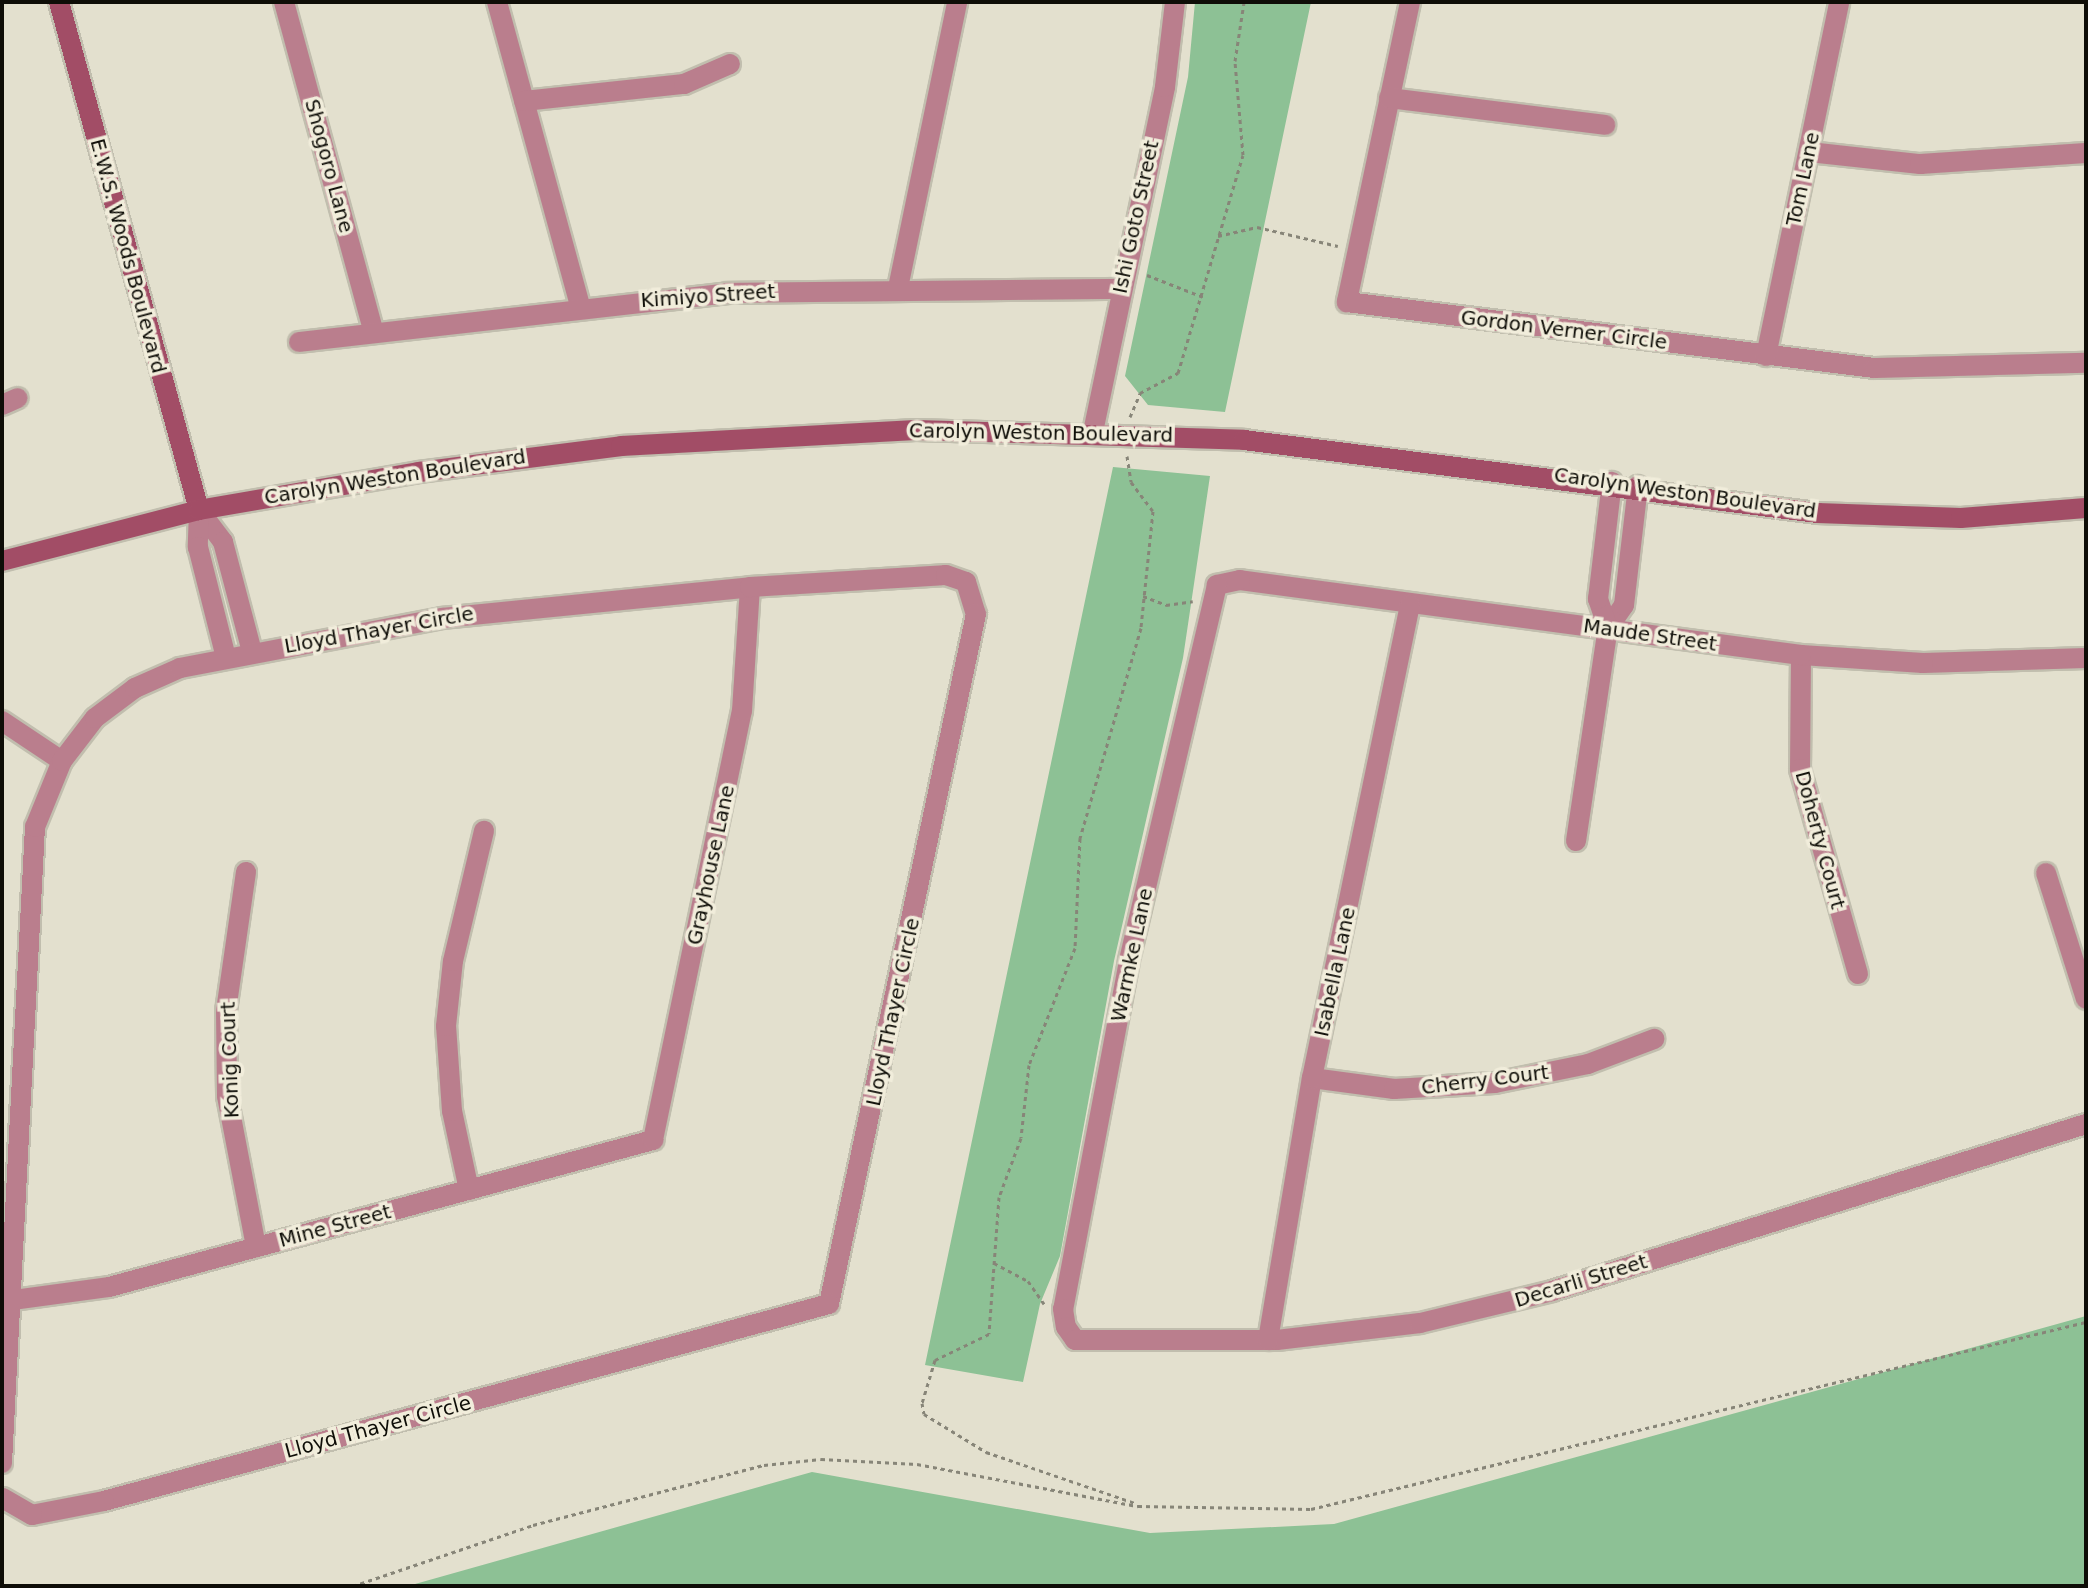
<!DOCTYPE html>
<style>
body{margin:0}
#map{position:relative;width:2088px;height:1588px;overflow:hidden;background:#e3e0ce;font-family:"DejaVu Sans",sans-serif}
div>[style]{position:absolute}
.green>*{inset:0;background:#8dc195}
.path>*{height:3px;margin-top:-1.5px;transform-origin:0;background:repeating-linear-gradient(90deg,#878578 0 4px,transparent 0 8px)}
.roads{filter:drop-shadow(2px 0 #c1beae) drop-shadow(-2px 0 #c1beae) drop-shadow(0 2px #c1beae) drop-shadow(0 -2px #c1beae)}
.street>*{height:20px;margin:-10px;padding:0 10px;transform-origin:10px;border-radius:10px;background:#ba7e8d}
.secondary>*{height:20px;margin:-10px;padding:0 10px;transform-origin:10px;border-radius:10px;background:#a24d66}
span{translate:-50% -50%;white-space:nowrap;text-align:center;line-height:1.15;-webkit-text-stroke:7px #f1eddb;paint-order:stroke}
.street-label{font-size:20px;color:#0e0d07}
.frame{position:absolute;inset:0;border:4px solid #0e0d07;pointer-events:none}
</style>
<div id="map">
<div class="green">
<i style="clip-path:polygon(1195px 2px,1311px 2px,1225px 412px,1148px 405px,1125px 376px,1188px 77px)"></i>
<i style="clip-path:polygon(1113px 467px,1210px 476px,1183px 658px,1114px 961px,1060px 1256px,1040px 1304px,1023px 1382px,925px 1365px)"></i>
<i style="clip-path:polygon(2086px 1316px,2086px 1586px,408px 1586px,812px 1472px,1150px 1533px,1334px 1524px)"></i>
</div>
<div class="path">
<i style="left:1218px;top:236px;width:40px;rotate:-13deg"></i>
<i style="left:1257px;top:227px;width:83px;rotate:13.2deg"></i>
<i style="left:1147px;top:275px;width:60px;rotate:21.4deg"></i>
<i style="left:1130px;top:417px;width:26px;rotate:-67deg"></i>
<i style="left:1140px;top:393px;width:43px;rotate:-27.8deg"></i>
<i style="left:1178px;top:373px;width:227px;rotate:-73.4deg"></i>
<i style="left:1243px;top:155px;width:94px;rotate:-94.9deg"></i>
<i style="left:1235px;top:61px;width:60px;rotate:-81.3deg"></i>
<i style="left:1127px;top:456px;width:26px;rotate:81deg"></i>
<i style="left:1131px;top:482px;width:36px;rotate:53deg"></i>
<i style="left:1153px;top:511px;width:118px;rotate:95.9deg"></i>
<i style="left:1141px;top:628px;width:219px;rotate:106.2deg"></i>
<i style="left:1080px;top:838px;width:110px;rotate:92.6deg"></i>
<i style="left:1075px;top:948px;width:126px;rotate:111.5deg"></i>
<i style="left:1029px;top:1065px;width:73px;rotate:96.3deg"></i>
<i style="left:1021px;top:1138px;width:63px;rotate:110.4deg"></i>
<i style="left:999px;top:1197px;width:137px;rotate:94.2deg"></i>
<i style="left:989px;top:1334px;width:60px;rotate:154.3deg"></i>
<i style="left:935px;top:1360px;width:45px;rotate:106.8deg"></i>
<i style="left:922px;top:1403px;width:11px;rotate:80deg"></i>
<i style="left:924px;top:1414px;width:73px;rotate:31.5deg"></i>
<i style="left:986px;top:1452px;width:157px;rotate:18.9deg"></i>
<i style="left:1143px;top:596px;width:25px;rotate:21deg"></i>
<i style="left:1166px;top:605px;width:27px;rotate:-8deg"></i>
<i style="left:994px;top:1263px;width:38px;rotate:28deg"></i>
<i style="left:1028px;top:1281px;width:28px;rotate:55deg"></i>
<i style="left:353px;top:1586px;width:190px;rotate:-18.7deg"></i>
<i style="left:533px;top:1525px;width:239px;rotate:-14.6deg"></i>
<i style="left:764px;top:1465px;width:57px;rotate:-6deg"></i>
<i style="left:821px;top:1459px;width:96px;rotate:3deg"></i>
<i style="left:917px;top:1464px;width:225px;rotate:10.8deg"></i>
<i style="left:1138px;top:1506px;width:173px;rotate:1deg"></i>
<i style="left:1311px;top:1509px;width:797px;rotate:-13.57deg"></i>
</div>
<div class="roads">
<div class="street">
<i style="left:284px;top:2px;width:340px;rotate:74.8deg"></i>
<i style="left:497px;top:2px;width:314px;rotate:74.7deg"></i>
<i style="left:1410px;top:2px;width:307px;rotate:101.9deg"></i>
<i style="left:1347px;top:302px;width:532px;rotate:7.13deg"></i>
<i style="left:1875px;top:368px;width:211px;rotate:-1.4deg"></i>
<i style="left:1389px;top:98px;width:218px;rotate:7.1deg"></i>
<i style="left:524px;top:101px;width:161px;rotate:-6.1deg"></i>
<i style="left:684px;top:84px;width:50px;rotate:-23.5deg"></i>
<i style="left:1809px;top:152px;width:112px;rotate:6.2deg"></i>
<i style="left:1920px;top:164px;width:166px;rotate:-3.8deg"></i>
<i style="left:898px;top:288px;width:292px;rotate:-78.3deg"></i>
<i style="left:299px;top:342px;width:431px;rotate:-6.5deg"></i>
<i style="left:727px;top:293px;width:393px;rotate:-0.6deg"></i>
<i style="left:1766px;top:356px;width:361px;rotate:-78.3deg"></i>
<i style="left:2px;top:405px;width:17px;rotate:-24deg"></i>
<i style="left:1093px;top:432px;width:352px;rotate:-78.2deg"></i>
<i style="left:1165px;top:87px;width:86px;rotate:-83.3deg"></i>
<i style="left:199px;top:510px;width:40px;rotate:53deg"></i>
<i style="left:223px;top:542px;width:114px;rotate:75.2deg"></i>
<i style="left:199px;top:510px;width:37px;rotate:92deg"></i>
<i style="left:198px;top:547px;width:114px;rotate:75.8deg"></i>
<i style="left:1608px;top:628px;width:28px;rotate:-55deg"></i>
<i style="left:1624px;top:605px;width:120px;rotate:-83.3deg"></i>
<i style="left:1801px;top:655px;width:114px;rotate:90.5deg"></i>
<i style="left:1800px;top:769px;width:213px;rotate:74.2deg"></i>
<i style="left:2086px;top:658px;width:163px;rotate:178.2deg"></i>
<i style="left:1923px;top:663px;width:122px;rotate:-176.2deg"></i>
<i style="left:1801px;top:655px;width:566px;rotate:-172.39deg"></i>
<i style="left:1240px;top:580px;width:24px;rotate:168deg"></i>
<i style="left:1217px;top:585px;width:386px;rotate:103.2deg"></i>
<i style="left:1129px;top:961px;width:354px;rotate:100.7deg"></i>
<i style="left:1063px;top:1309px;width:18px;rotate:81deg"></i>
<i style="left:1066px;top:1327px;width:16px;rotate:55deg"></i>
<i style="left:1075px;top:1340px;width:202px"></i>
<i style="left:1277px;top:1340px;width:144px;rotate:-6.8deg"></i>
<i style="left:1420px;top:1323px;width:136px;rotate:-13.6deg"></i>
<i style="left:1552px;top:1291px;width:560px;rotate:-17.37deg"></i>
<i style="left:2px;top:721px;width:72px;rotate:33.7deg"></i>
<i style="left:1576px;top:841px;width:215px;rotate:-81.5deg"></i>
<i style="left:1608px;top:628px;width:31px;rotate:-109deg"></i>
<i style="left:1598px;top:599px;width:118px;rotate:-83.2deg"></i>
<i style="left:246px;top:872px;width:140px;rotate:98.2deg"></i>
<i style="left:226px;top:1011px;width:85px;rotate:89.3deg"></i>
<i style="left:227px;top:1096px;width:154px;rotate:79.1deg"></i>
<i style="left:2046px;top:873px;width:132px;rotate:72.4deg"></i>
<i style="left:1312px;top:1078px;width:83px;rotate:7.6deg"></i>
<i style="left:1394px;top:1089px;width:101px;rotate:-3.4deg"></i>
<i style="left:1495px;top:1083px;width:95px;rotate:-11.5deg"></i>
<i style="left:1588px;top:1064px;width:71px;rotate:-20.7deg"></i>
<i style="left:469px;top:1190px;width:81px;rotate:-102.1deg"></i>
<i style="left:452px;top:1111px;width:85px;rotate:-94deg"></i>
<i style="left:446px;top:1026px;width:65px;rotate:-83.9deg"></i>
<i style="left:453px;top:961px;width:134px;rotate:-76.6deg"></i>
<i style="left:13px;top:1300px;width:97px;rotate:-7.7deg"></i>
<i style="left:109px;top:1287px;width:564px;rotate:-15.12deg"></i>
<i style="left:653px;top:1140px;width:438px;rotate:-78.3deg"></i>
<i style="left:742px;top:711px;width:124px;rotate:-86.3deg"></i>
<i style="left:1268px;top:1340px;width:266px;rotate:-80.5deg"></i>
<i style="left:1312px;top:1078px;width:483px;rotate:-78.3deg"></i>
<i style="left:2px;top:1463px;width:637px;rotate:-87.03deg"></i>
<i style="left:35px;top:827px;width:71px;rotate:-67.8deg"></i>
<i style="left:62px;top:761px;width:54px;rotate:-52.5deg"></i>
<i style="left:95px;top:718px;width:50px;rotate:-36.9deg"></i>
<i style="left:135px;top:688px;width:49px;rotate:-24deg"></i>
<i style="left:180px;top:668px;width:267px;rotate:-10.8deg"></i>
<i style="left:442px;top:618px;width:310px;rotate:-5.7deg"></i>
<i style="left:750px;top:587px;width:196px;rotate:-3.5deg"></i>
<i style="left:946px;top:575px;width:21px;rotate:19deg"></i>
<i style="left:966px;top:582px;width:34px;rotate:73deg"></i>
<i style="left:976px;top:614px;width:705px;rotate:102.03deg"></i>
<i style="left:829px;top:1304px;width:751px;rotate:164.8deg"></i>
<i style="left:104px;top:1501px;width:73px;rotate:169deg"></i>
<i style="left:32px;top:1515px;width:34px;rotate:-150deg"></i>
</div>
<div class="secondary">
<i style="left:59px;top:2px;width:527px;rotate:74.59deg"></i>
<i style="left:2px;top:561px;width:203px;rotate:-14.5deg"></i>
<i style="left:199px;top:510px;width:223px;rotate:-9.8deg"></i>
<i style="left:419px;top:472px;width:204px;rotate:-7.3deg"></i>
<i style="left:621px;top:446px;width:295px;rotate:-3.1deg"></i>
<i style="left:916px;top:430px;width:328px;rotate:1.7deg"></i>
<i style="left:1244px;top:440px;width:578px;rotate:7.26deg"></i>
<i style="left:1817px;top:513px;width:144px;rotate:2deg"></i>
<i style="left:1961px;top:518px;width:125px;rotate:-4.6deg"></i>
</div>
</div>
<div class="street-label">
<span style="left:329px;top:166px;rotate:75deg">Shogoro Lane</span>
<span style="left:1803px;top:179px;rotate:-78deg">Tom Lane</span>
<span style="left:1136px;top:217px;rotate:-78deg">Ishi Goto Street</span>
<span style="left:128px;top:256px;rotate:75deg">E.W.S. Woods Boulevard</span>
<span style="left:708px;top:296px;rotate:-4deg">Kimiyo Street</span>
<span style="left:1564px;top:330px;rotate:7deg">Gordon Verner Circle</span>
<span style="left:1041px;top:433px;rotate:1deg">Carolyn Weston Boulevard</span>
<span style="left:395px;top:477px;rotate:-9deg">Carolyn Weston Boulevard</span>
<span style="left:1685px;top:493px;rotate:8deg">Carolyn Weston Boulevard</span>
<span style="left:379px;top:630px;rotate:-10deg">Lloyd Thayer Circle</span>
<span style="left:1650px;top:635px;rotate:8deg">Maude Street</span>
<span style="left:1820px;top:840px;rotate:75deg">Doherty Court</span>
<span style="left:711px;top:865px;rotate:-78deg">Grayhouse Lane</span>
<span style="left:1132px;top:955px;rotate:-78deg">Warmke Lane</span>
<span style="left:1335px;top:972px;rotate:-78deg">Isabella Lane</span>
<span style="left:893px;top:1012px;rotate:-78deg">Lloyd Thayer Circle</span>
<span style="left:230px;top:1060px;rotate:-92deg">Konig Court</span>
<span style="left:1485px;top:1080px;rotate:-7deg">Cherry Court</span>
<span style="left:335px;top:1226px;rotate:-15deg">Mine Street</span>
<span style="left:1581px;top:1281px;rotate:-17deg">Decarli Street</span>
<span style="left:378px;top:1427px;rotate:-15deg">Lloyd Thayer Circle</span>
</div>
<div class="frame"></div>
</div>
